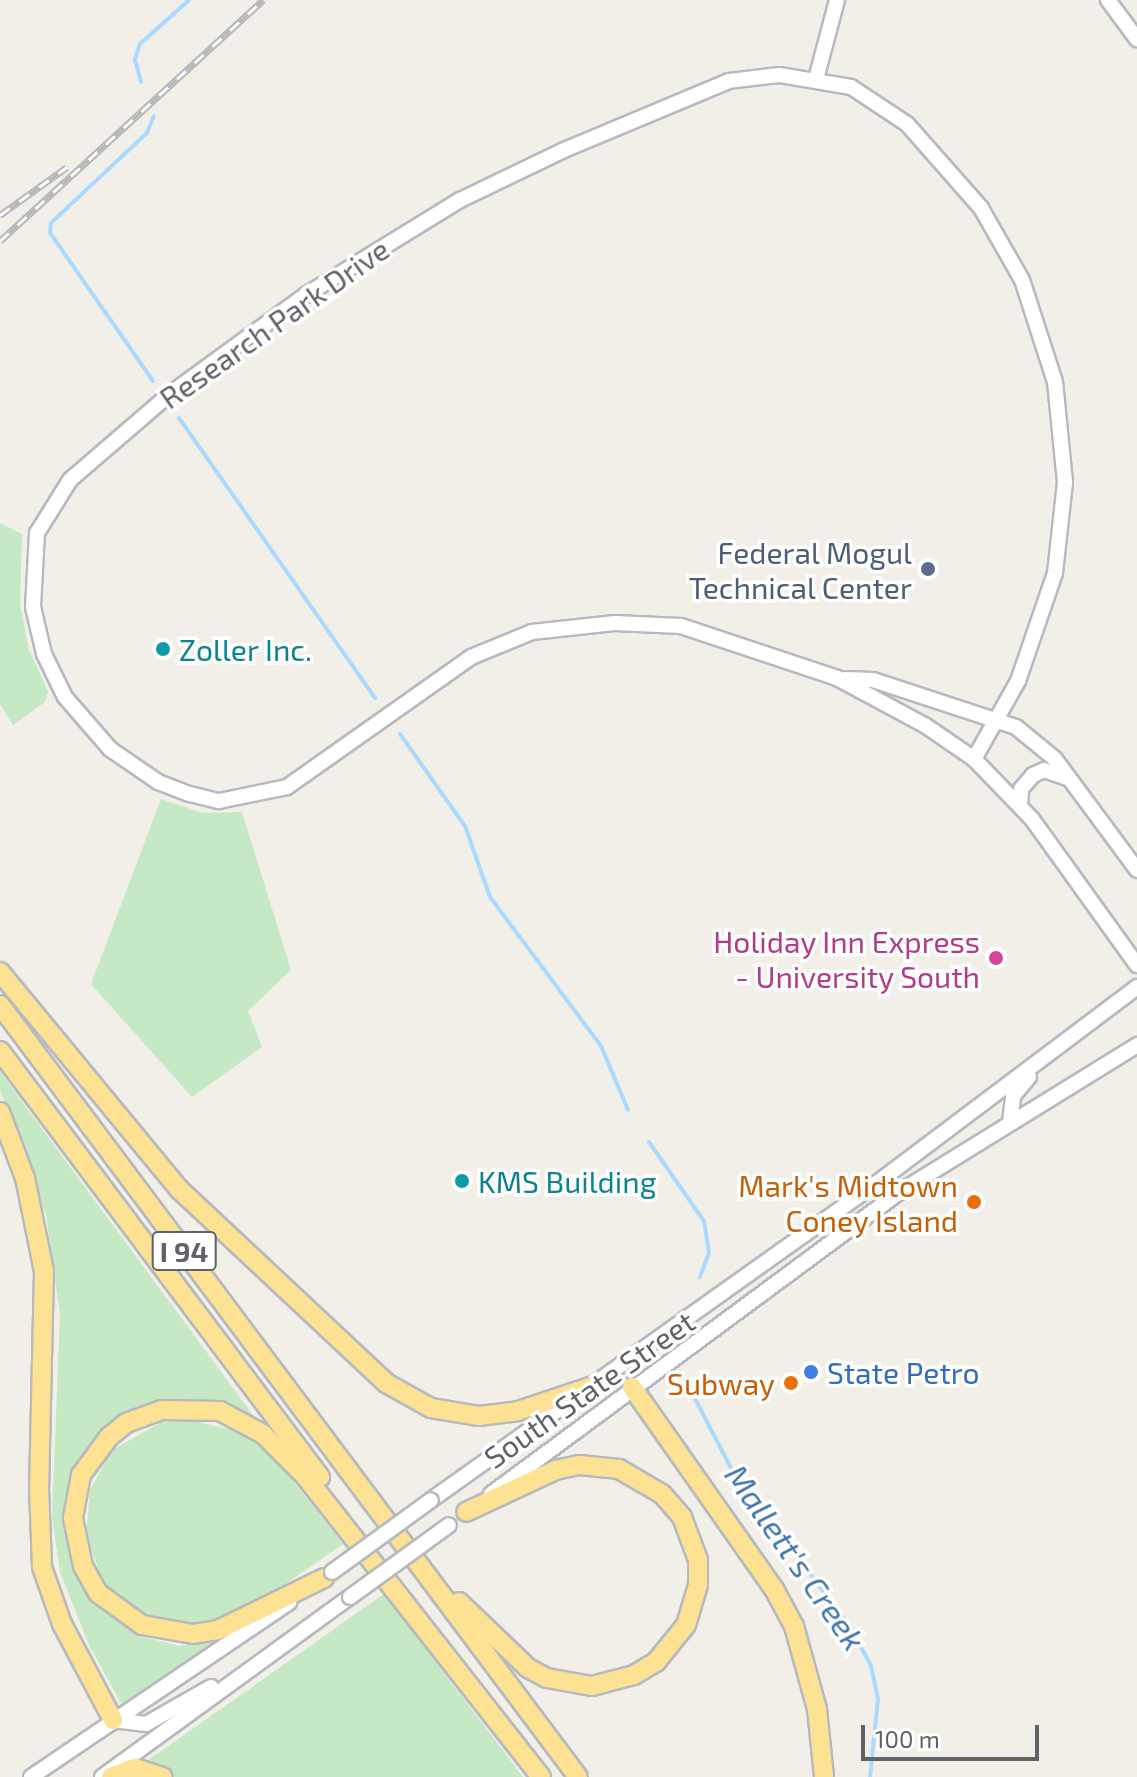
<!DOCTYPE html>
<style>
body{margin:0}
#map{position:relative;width:1137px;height:1777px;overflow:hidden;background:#f1efe8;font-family:"Exo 2",sans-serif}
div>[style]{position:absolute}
.green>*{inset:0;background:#c5e8c5}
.stream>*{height:4px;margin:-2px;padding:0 2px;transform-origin:2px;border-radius:2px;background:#aadaff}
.roads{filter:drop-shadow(2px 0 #b6babf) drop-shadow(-2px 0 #b6babf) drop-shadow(0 2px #b6babf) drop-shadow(0 -2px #b6babf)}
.secondary>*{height:14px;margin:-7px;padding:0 7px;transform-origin:7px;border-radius:7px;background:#fff}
.highway>*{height:18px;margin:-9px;padding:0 9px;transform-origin:9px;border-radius:9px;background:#fde293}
.rail>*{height:7px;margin-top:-3.5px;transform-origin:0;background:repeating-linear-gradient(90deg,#fff 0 12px,#b6b7b8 0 24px);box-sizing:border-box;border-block:2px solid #b6b7b8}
.bridges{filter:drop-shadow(2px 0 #b6babf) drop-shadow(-2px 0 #b6babf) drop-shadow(0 2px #b6babf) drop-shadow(0 -2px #b6babf)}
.secondary-bridge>*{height:14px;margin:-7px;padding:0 7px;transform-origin:7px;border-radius:7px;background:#fff}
.dots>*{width:22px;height:22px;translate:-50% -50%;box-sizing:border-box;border:4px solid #fff;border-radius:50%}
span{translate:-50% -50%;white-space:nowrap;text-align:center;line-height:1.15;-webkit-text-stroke:7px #fff;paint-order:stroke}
.shield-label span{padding:2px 6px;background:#fff;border:2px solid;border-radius:6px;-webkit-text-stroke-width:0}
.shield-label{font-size:28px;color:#5f6368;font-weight:700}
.street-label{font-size:30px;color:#5f6368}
.service-label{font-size:30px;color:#4e5e75}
.right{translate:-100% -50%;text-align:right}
.culture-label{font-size:30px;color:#0d838f}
.left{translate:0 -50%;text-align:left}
.hotel-label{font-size:30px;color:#b23c85}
.food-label{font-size:30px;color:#c56008}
.shop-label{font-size:30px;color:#366cbe}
.water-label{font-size:32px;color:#4174aa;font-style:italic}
.scale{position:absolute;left:861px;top:1725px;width:178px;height:36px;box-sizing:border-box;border:4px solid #5f6368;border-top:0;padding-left:10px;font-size:24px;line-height:28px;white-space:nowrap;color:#5f6368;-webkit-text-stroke:6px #fff;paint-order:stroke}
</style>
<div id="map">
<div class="green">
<i style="clip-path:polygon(0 523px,22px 534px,20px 604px,29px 650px,48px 691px,45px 702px,13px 725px,0 704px)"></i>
<i style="clip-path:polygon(161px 799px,203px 813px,242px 812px,291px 970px,248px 1011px,262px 1047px,192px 1097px,91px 984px)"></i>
<i style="clip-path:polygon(0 1072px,258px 1422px,203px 1400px,159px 1402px,129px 1413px,66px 1513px,74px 1566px,108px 1615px,140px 1636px,179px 1646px,222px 1639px,122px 1705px,89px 1645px,60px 1572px,52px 1517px,60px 1314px,46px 1215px,0 1090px)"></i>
<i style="clip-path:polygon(188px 1420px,243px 1432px,274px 1457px,343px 1544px,246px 1611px,204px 1627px,166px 1624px,120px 1601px,102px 1579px,86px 1535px,90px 1490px,112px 1450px,162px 1422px)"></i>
<i style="clip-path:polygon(384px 1594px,523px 1777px,173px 1777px,144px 1763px)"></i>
</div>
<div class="stream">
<i style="left:141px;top:82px;width:24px;rotate:-105deg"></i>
<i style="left:135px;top:59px;width:16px;rotate:-72deg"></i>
<i style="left:140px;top:44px;width:66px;rotate:-41.9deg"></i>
<i style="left:153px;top:381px;width:180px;rotate:-124.8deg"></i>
<i style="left:50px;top:233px;width:10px;rotate:-84deg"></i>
<i style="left:51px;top:223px;width:132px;rotate:-43.2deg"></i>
<i style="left:147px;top:133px;width:18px;rotate:-68deg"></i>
<i style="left:179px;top:418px;width:342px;rotate:55deg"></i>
<i style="left:400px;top:734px;width:113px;rotate:54.8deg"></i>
<i style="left:465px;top:826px;width:75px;rotate:70.6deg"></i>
<i style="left:490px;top:897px;width:186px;rotate:53.3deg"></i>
<i style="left:601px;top:1046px;width:69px;rotate:67.1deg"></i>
<i style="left:649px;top:1142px;width:96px;rotate:55.2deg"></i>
<i style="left:704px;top:1221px;width:32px;rotate:81deg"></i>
<i style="left:709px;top:1253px;width:26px;rotate:111deg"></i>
<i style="left:691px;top:1391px;width:91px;rotate:62.6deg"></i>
<i style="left:733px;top:1472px;width:196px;rotate:52.9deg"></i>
<i style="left:851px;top:1628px;width:43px;rotate:62.2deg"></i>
<i style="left:871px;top:1666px;width:33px;rotate:78deg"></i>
<i style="left:878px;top:1698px;width:79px;rotate:95.8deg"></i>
</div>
<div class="roads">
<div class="secondary">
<i style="left:1108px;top:0;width:49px;rotate:53.4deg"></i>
<i style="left:816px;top:79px;width:82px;rotate:-75.1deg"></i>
<i style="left:845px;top:679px;width:28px;rotate:2deg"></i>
<i style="left:873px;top:680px;width:151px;rotate:18.2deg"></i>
<i style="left:1016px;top:727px;width:50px;rotate:39.4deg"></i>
<i style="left:1055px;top:759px;width:138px;rotate:53.5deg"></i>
<i style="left:974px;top:759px;width:90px;rotate:-60.6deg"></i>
<i style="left:1018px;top:681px;width:114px;rotate:-71.1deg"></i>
<i style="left:1055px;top:573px;width:92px;rotate:-83.7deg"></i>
<i style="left:1065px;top:482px;width:100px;rotate:-95.7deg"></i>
<i style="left:1055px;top:382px;width:107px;rotate:-107.9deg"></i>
<i style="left:1022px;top:280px;width:83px;rotate:-119.7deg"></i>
<i style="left:981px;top:208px;width:112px;rotate:-131.4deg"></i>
<i style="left:907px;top:124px;width:67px;rotate:-146.5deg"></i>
<i style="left:851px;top:87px;width:73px;rotate:-170.5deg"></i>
<i style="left:779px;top:75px;width:50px;rotate:173.2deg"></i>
<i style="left:729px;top:81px;width:181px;rotate:157.3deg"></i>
<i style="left:562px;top:151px;width:113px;rotate:154.3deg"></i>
<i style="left:460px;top:200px;width:180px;rotate:148.4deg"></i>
<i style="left:307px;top:294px;width:168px;rotate:143.9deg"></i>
<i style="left:171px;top:393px;width:133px;rotate:139.3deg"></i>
<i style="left:70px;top:480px;width:62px;rotate:121.9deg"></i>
<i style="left:37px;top:533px;width:74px;rotate:93.1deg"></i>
<i style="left:33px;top:607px;width:48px;rotate:76.8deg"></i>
<i style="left:44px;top:654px;width:48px;rotate:64deg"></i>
<i style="left:65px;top:697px;width:69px;rotate:49.1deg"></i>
<i style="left:110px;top:749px;width:58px;rotate:34.5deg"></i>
<i style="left:158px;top:782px;width:34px;rotate:21deg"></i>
<i style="left:190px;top:794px;width:30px;rotate:14deg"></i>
<i style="left:219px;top:801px;width:69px;rotate:-11.6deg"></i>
<i style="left:287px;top:787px;width:225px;rotate:-35.2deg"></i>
<i style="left:471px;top:657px;width:66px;rotate:-22.3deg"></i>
<i style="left:532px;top:632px;width:83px;rotate:-6.2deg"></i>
<i style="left:615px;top:623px;width:66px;rotate:2.6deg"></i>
<i style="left:681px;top:626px;width:164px;rotate:18.4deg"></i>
<i style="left:837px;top:678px;width:101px;rotate:28.3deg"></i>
<i style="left:926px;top:726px;width:58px;rotate:34.5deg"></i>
<i style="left:974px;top:759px;width:83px;rotate:46deg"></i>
<i style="left:1032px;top:819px;width:180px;rotate:54.3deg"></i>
<i style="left:1020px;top:805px;width:16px;rotate:-86deg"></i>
<i style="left:1021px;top:789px;width:18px;rotate:-49deg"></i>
<i style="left:1033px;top:775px;width:12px;rotate:-24deg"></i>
<i style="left:1044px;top:770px;width:24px;rotate:19deg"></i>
<i style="left:1010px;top:1122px;width:26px;rotate:-83deg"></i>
<i style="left:1013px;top:1096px;width:25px;rotate:-50deg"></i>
<i style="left:491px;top:1494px;width:510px;rotate:-36.47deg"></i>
<i style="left:901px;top:1191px;width:278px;rotate:-31.7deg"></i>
<i style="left:431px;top:1500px;width:557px;rotate:-35.43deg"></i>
<i style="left:885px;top:1177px;width:316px;rotate:-37deg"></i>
<i style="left:113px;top:1720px;width:33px;rotate:7deg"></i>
<i style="left:146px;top:1724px;width:75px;rotate:-29.6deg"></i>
<i style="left:31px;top:1777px;width:312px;rotate:-34.1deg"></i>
<i style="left:102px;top:1777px;width:306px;rotate:-36deg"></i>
</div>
<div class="highway">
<i style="left:0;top:972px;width:283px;rotate:50.5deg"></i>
<i style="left:180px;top:1190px;width:282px;rotate:43.1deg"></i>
<i style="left:386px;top:1383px;width:51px;rotate:29.1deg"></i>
<i style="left:431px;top:1408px;width:49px;rotate:9.5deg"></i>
<i style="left:479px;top:1416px;width:39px;rotate:-7deg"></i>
<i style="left:518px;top:1411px;width:79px;rotate:-18.4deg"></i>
<i style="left:0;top:1005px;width:964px;rotate:53.18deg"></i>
<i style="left:0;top:1051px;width:533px;rotate:53.09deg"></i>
<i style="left:0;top:1112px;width:71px;rotate:69.3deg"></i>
<i style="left:25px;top:1178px;width:95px;rotate:78.5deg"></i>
<i style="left:44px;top:1271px;width:217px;rotate:91.3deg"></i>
<i style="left:39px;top:1488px;width:79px;rotate:87.8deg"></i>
<i style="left:42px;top:1567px;width:60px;rotate:70.7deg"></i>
<i style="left:62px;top:1624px;width:109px;rotate:62deg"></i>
<i style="left:632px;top:1387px;width:247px;rotate:54.9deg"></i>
<i style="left:774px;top:1589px;width:42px;rotate:61.6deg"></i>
<i style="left:794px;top:1626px;width:86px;rotate:74.5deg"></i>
<i style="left:817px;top:1709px;width:68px;rotate:84.1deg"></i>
<i style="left:324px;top:1578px;width:118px;rotate:153.9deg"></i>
<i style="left:218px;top:1630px;width:25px;rotate:171deg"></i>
<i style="left:193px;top:1634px;width:52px;rotate:-170deg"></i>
<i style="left:142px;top:1625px;width:54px;rotate:-144deg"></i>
<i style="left:98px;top:1593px;width:31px;rotate:-119deg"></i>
<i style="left:83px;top:1566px;width:49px;rotate:-101.8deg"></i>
<i style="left:73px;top:1518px;width:44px;rotate:-79.5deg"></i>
<i style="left:81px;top:1475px;width:47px;rotate:-53.6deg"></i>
<i style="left:109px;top:1437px;width:22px;rotate:-39deg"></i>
<i style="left:126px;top:1423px;width:37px;rotate:-20deg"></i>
<i style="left:161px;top:1410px;width:59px;rotate:1deg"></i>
<i style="left:220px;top:1411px;width:49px;rotate:28.1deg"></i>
<i style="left:263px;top:1434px;width:59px;rotate:45deg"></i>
<i style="left:305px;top:1476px;width:382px;rotate:51.9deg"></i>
<i style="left:459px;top:1602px;width:95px;rotate:43.7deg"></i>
<i style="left:528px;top:1668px;width:21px;rotate:28deg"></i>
<i style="left:547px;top:1678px;width:46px;rotate:10.1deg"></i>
<i style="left:592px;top:1686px;width:43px;rotate:-14.7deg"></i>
<i style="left:634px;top:1675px;width:26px;rotate:-31deg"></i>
<i style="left:656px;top:1662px;width:48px;rotate:-51deg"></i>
<i style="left:686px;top:1625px;width:42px;rotate:-73.3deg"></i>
<i style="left:698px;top:1585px;width:25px;rotate:-90deg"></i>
<i style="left:698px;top:1560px;width:46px;rotate:-110.4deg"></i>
<i style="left:682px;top:1517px;width:30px;rotate:-131deg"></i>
<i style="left:662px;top:1494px;width:50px;rotate:-149.8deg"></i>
<i style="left:619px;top:1469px;width:40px;rotate:-174.3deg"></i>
<i style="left:579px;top:1465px;width:24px;rotate:168deg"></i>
<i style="left:556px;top:1470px;width:99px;rotate:155deg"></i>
<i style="left:111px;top:1777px;width:26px;rotate:-21deg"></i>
<i style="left:135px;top:1768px;width:29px;rotate:18deg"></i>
</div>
</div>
<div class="rail">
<i style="left:0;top:215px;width:82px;rotate:-35.6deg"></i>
<i style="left:0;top:241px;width:357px;rotate:-42.5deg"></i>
</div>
<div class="bridges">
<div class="secondary-bridge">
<i style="left:332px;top:1572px;width:122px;rotate:-36deg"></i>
<i style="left:350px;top:1597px;width:122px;rotate:-36deg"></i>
</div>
</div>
<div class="dots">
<i style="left:928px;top:569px;background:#5c6f8a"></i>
<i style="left:163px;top:649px;background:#0f9aa8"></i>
<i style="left:996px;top:958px;background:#d1479c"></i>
<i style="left:462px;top:1181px;background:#0f9aa8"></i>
<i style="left:974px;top:1202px;background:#e8710a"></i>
<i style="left:811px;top:1372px;background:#3f7fe0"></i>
<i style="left:791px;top:1383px;background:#e8710a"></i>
</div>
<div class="shield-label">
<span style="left:184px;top:1251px">I 94</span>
</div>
<div class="street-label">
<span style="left:274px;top:323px;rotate:-35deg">Research Park Drive</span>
<span style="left:589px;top:1389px;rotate:-35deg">South State Street</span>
</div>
<div class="service-label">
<span class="right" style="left:912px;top:569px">Federal Mogul<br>Technical Center</span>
</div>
<div class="culture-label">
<span class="left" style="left:179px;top:649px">Zoller Inc.</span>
<span class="left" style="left:478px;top:1181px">KMS Building</span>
</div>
<div class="hotel-label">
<span class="right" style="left:980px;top:958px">Holiday Inn Express<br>- University South</span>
</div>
<div class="food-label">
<span class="right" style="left:958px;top:1202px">Mark's Midtown<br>Coney Island</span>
<span class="right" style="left:775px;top:1383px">Subway</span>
</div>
<div class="shop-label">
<span class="left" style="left:827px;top:1372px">State Petro</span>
</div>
<div class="water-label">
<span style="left:796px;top:1557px;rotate:55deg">Mallett's Creek</span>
</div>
<div class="scale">100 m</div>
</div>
